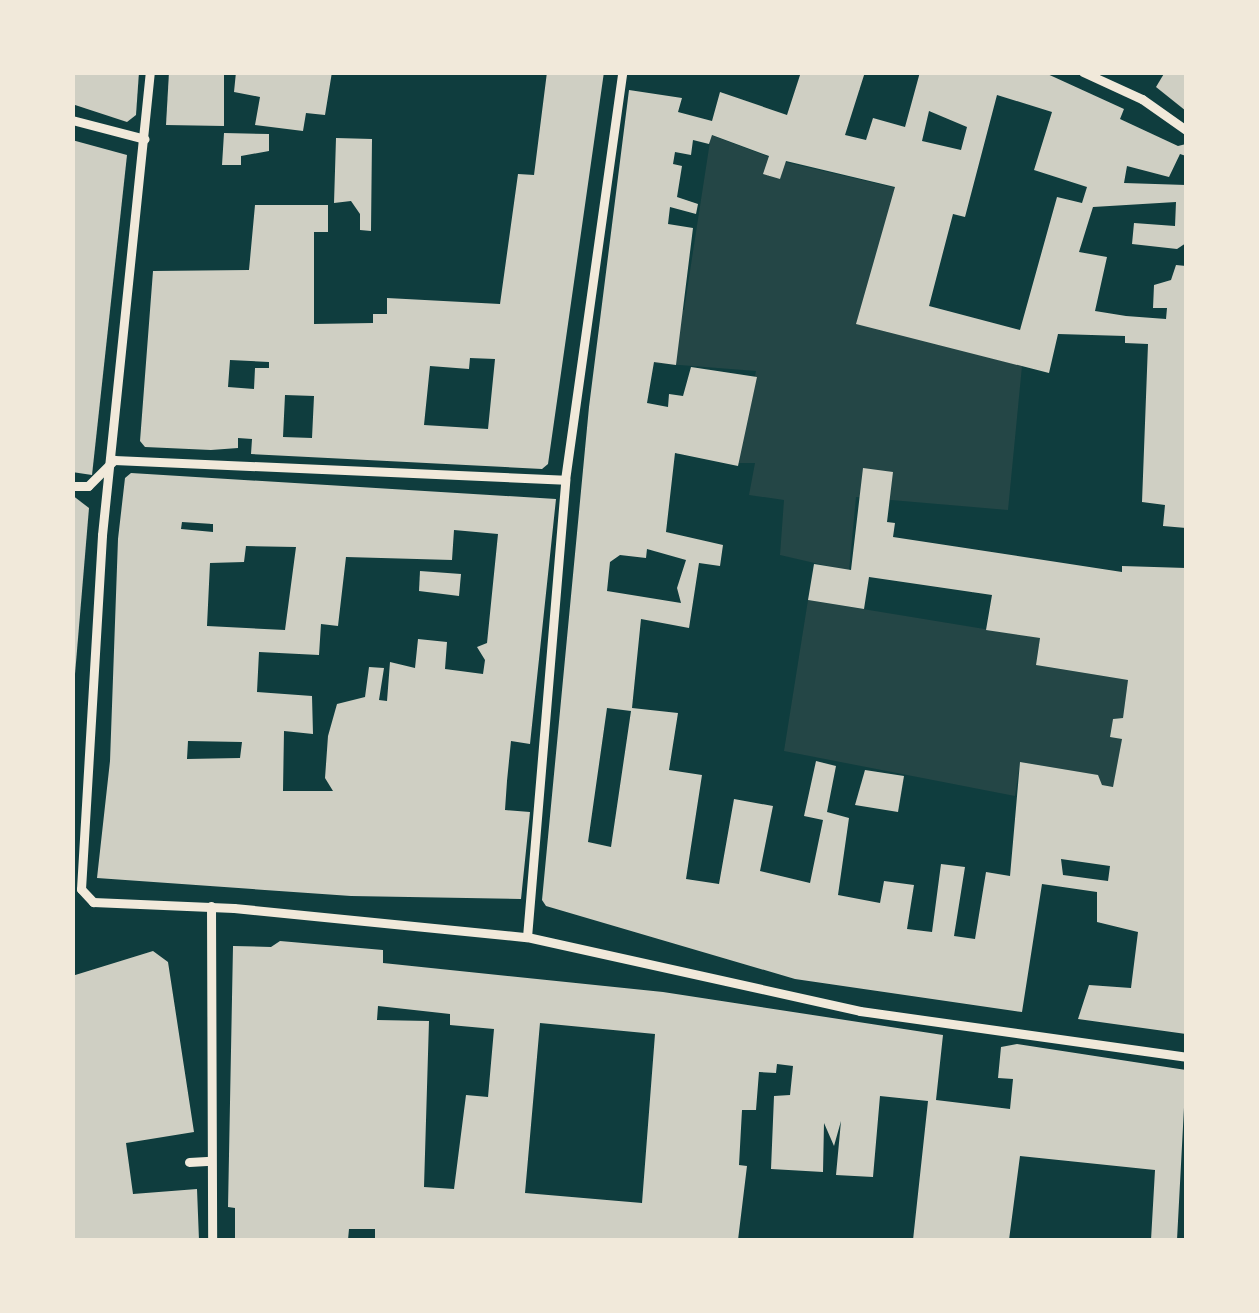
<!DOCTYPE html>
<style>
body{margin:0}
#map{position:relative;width:1259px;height:1313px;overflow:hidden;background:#0f3d3e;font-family:"Fira Sans Condensed",sans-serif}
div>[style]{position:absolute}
.green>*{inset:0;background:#244646}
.building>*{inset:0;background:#cfcfc3}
.pedestrian>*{height:9px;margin:-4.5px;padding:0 4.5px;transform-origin:4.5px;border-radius:4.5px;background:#f1e9da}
span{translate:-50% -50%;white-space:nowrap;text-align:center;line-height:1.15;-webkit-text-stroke:10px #f1e9da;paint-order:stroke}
.frame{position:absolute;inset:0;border:75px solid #f1e9da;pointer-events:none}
</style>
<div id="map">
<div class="green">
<i style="clip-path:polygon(711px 135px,769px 157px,780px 179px,785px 162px,896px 188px,857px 323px,1022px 366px,1008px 510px,856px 497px,849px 571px,780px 555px,784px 500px,749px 495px,755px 463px,737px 463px,756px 371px,654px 363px,663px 309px,684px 310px)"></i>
<i style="clip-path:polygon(808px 600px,1040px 638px,1036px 665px,1128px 680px,1123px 718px,1113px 719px,1110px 736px,1122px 739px,1113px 787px,1102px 785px,1097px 775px,1020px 762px,1015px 796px,784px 751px)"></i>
</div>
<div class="building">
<i style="clip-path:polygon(72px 72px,139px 72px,136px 115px,127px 122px,72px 104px)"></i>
<i style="clip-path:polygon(169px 72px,224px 72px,224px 126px,166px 125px)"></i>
<i style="clip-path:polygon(236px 72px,332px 72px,325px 115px,306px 113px,303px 131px,255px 125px,260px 97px,234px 92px)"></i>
<i style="clip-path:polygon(evenodd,547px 72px,604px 72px,548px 464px,542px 469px,251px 454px,252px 439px,238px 438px,238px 448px,211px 450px,145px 447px,140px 441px,153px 271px,249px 270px,255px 205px,328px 205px,328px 232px,314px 232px,314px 324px,373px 323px,373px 314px,387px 314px,387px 298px,500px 304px,518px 174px,534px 175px,547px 72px,470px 358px,495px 359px,488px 429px,424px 425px,430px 366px,469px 369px,470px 358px,547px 72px,230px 360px,269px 362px,269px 368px,255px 368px,254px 389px,228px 387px,230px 360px,547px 72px,285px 395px,314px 396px,312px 438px,283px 437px,285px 395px)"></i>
<i style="clip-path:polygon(evenodd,801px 72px,865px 72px,845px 135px,866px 140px,873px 118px,905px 127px,920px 72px,1043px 72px,1124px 109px,1120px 119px,1178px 146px,1186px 144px,1186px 156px,1180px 154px,1169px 177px,1127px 166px,1124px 183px,1186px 185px,1186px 243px,1177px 249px,1132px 244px,1134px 223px,1175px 226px,1176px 202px,1093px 207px,1079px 252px,1107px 257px,1095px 311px,1126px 316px,1166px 319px,1167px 308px,1153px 308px,1154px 285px,1171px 280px,1176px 265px,1186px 266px,1186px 528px,1163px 526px,1165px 505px,1142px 502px,1148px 344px,1125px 343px,1125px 336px,1058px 334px,1049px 373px,856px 324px,895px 187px,786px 161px,780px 179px,763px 174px,769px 156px,712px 135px,709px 144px,693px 140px,691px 155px,675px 152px,673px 164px,682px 166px,677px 197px,698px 204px,696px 214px,670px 207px,668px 224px,693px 228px,676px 365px,654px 362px,647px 403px,668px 407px,669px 394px,683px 396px,691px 367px,757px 377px,738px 466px,675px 453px,666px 532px,723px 545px,720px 566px,699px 563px,689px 628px,641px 619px,632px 708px,678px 713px,669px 770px,702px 775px,686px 879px,719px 884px,734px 799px,773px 806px,760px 871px,810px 883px,823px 820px,804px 816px,816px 761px,836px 766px,827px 812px,849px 818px,838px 895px,880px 903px,884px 881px,914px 885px,907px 929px,932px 932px,941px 864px,965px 867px,954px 936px,975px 939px,986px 872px,1010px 876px,1020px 762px,1098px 775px,1102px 785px,1113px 787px,1122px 739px,1110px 737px,1113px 719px,1123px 718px,1128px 680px,1036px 665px,1040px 638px,986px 630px,992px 595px,869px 577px,864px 609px,808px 600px,814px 564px,851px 570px,863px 468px,893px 472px,887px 522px,895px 523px,893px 537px,1122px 572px,1122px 566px,1186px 568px,1186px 1034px,1078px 1019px,1089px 985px,1131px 988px,1138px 932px,1097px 922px,1097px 892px,1042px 884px,1022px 1012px,795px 979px,546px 906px,542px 900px,589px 407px,629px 90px,682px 98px,678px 112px,712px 121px,720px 92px,787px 115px,801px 72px,997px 95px,1052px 112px,1034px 170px,1087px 187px,1082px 203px,1057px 197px,1020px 330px,929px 306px,953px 214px,965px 217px,997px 95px,801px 72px,929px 111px,967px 127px,961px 150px,922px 141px,929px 111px,801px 72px,647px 549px,686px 560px,677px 588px,681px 603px,607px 591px,610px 562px,620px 555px,646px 558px,647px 549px,801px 72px,607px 708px,631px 711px,611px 847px,588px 842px,607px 708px,801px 72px,1061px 859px,1110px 866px,1108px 881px,1063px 875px,1061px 859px)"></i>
<i style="clip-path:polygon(1165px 72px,1186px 72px,1186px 111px,1156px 87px)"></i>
<i style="clip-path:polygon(224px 133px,269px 134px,269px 151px,241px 156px,241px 165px,222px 165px)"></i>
<i style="clip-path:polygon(336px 138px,372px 139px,371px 231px,360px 230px,360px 214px,351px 201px,334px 203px)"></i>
<i style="clip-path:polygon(72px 140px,127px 155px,92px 475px,72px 472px)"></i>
<i style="clip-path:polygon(evenodd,131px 473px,556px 499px,530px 744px,511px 741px,507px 781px,505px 810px,530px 812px,521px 899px,351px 896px,97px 878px,110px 761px,118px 539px,125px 478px,131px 473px,182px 522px,213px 524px,213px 532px,181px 529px,182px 522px,131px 473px,454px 530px,498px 534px,487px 643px,477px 647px,485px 660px,483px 674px,445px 669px,447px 642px,418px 639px,415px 668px,390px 662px,387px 701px,379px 700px,384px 668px,369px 667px,365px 697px,337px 704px,328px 736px,325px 778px,333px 791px,283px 791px,284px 731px,313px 734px,312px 696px,257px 692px,259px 652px,319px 655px,321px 624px,338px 626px,346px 557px,452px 560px,454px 530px,131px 473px,246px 546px,296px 547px,285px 630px,207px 626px,210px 563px,244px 562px,246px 546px,131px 473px,188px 741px,242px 742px,240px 758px,187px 759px,188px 741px)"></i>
<i style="clip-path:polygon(72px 495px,89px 508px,75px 674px,72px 674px)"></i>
<i style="clip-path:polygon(420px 571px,461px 574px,459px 596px,419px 591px)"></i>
<i style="clip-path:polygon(865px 770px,904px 776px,898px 812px,855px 805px)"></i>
<i style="clip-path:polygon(evenodd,280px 941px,383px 950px,383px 963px,663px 992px,943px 1035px,936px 1100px,1010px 1109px,1013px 1079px,998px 1078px,1001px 1047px,1017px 1044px,1186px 1070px,1177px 1240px,1151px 1240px,1155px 1170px,1020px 1156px,1009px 1240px,913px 1240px,928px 1101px,880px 1096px,873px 1177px,836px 1175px,841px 1121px,834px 1146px,824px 1123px,823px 1172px,771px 1169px,774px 1096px,790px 1095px,793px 1066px,777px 1064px,776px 1073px,759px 1072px,756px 1110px,742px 1110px,739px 1165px,747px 1166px,738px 1240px,375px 1240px,375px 1229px,349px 1229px,348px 1240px,235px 1240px,235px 1208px,228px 1207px,233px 946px,271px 947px,280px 941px,378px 1006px,450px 1014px,450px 1025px,494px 1029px,488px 1097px,466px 1095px,454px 1189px,424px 1187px,429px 1021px,377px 1020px,378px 1006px,280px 941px,540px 1023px,655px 1034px,642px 1203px,525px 1193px,540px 1023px)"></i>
<i style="clip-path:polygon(153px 951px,168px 962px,194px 1132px,126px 1143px,133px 1194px,197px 1189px,199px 1240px,72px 1240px,72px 976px)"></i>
</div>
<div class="pedestrian">
<i style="left:1083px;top:72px;width:65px;rotate:24.6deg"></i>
<i style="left:1142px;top:99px;width:54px;rotate:35.2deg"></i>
<i style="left:72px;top:120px;width:75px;rotate:14.6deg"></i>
<i style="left:72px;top:486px;width:16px"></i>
<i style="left:88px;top:486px;width:37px;rotate:-45deg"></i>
<i style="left:114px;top:460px;width:451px;rotate:2.5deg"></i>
<i style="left:81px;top:889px;width:18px;rotate:47deg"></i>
<i style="left:93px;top:902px;width:141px;rotate:2.4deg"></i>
<i style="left:234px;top:908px;width:294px;rotate:5.7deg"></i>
<i style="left:527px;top:937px;width:341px;rotate:12.5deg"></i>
<i style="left:860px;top:1011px;width:329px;rotate:8deg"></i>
<i style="left:81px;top:889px;width:355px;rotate:-86.6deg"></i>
<i style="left:102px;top:535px;width:465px;rotate:-84.1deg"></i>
<i style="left:211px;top:906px;width:334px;rotate:89.8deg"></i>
<i style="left:527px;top:937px;width:459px;rotate:-85.2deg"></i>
<i style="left:565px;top:480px;width:412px;rotate:-82deg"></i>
<i style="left:189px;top:1162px;width:22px;rotate:-3deg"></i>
</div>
<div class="frame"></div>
</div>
